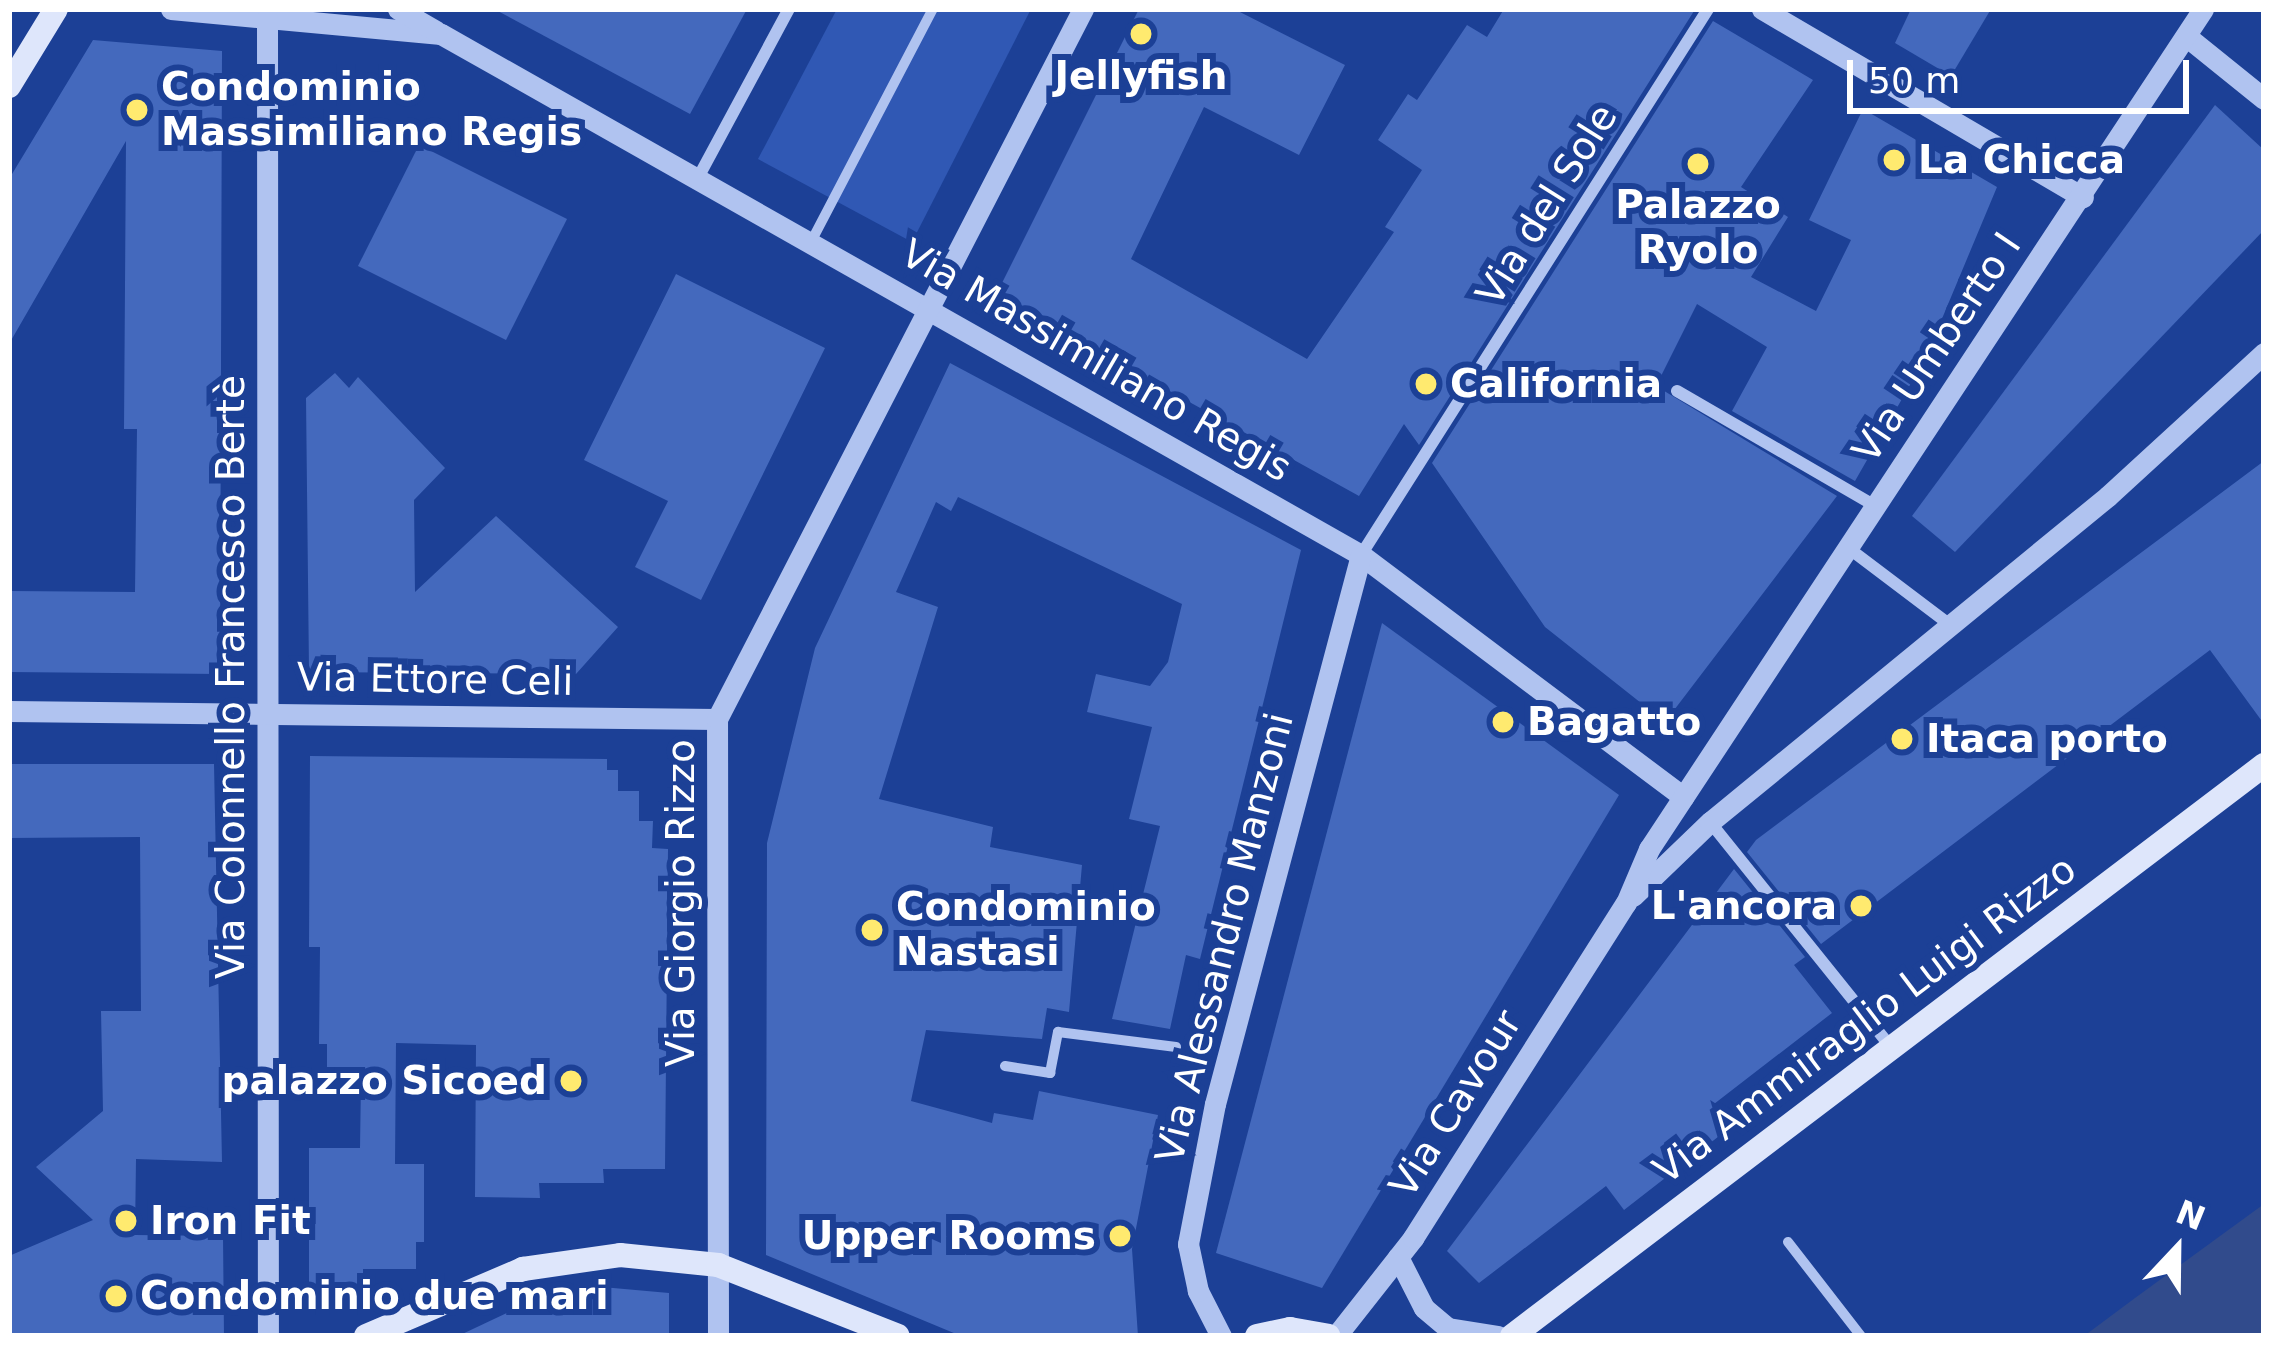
<!DOCTYPE html>
<meta charset="utf-8">
<style>
body{margin:0}
#map{position:relative;width:2273px;height:1345px;overflow:hidden;background:#1c4096;font-family:"DejaVu Sans",sans-serif}
div>[style]{position:absolute}
.green>*{inset:0;background:#3058b4}
.water>*{inset:0;background:#314b8c}
.building>*{inset:0;background:#4469bd}
.pedestrian>*{height:10px;margin:-5px;padding:0 5px;transform-origin:5px;border-radius:5px;background:#b0c3f0}
.minor>*{height:12px;margin:-6px;padding:0 6px;transform-origin:6px;border-radius:6px;background:#b0c3f0}
.tertiary>*{height:21px;margin:-10.5px;padding:0 10.5px;transform-origin:10.5px;border-radius:10.5px;background:#b0c3f0}
.secondary>*{height:24px;margin:-12px;padding:0 12px;transform-origin:12px;border-radius:12px;background:#dee6fb}
.dots>*{width:33px;height:33px;translate:-50% -50%;box-sizing:border-box;border:6px solid #1c4096;border-radius:50%}
span{translate:-50% -50%;white-space:nowrap;text-align:center;line-height:1.15;-webkit-text-stroke:12px #1c4096;paint-order:stroke}
.poi-label{font-size:39px;color:#fff;font-weight:700}
.left{translate:0 -50%;text-align:left}
.right{translate:-100% -50%;text-align:right}
.street-label{font-size:39px;color:#fff}
.frame{position:absolute;inset:0;border:12px solid #fff;pointer-events:none}
.north{position:absolute;left:2117px;top:1189px;width:120px;height:120px;-webkit-text-stroke:9px #1c4096;paint-order:stroke;rotate:22deg;font-size:33px;font-weight:700;line-height:48px;text-align:center;color:#fff}
.north::after{content:'';display:block;margin:auto;width:42px;height:54px;background:#fff;clip-path:polygon(50% 0,100% 100%,50% 72%,0 100%)}
.scale{position:absolute;left:1847px;top:60px;width:342px;height:54px;box-sizing:border-box;border:6px solid #fff;border-top:0;padding-left:15px;font-size:36px;line-height:42px;white-space:nowrap;color:#fff;-webkit-text-stroke:9px #1c4096;paint-order:stroke}
</style>
<div id="map">
<div class="green">
<i style="clip-path:polygon(837px 9px,1031px 9px,912px 242px,758px 159px)"></i>
</div>
<div class="water">
<i style="clip-path:polygon(2264px 1204px,2264px 1336px,2084px 1336px,2135px 1298px)"></i>
</div>
<div class="building">
<i style="clip-path:polygon(494px 9px,747px 9px,690px 114px)"></i>
<i style="clip-path:polygon(1139px 9px,1234px 9px,1345px 65px,1299px 155px,1204px 107px,1131px 259px,1307px 359px,1394px 232px,1385px 227px,1422px 170px,1378px 140px,1408px 94px,1417px 100px,1467px 25px,1487px 37px,1504px 9px,1694px 11px,1419px 445px,1404px 424px,1359px 496px,996px 295px)"></i>
<i style="clip-path:polygon(1911px 9px,1991px 9px,1951px 76px,1895px 43px)"></i>
<i style="clip-path:polygon(1713px 21px,1813px 80px,1741px 187px,1788px 217px,1751px 277px,1816px 311px,1851px 240px,1809px 220px,1863px 109px,1997px 187px,1926px 357px,1855px 481px,1732px 411px,1767px 347px,1697px 304px,1656px 386px,1837px 496px,1665px 722px,1545px 627px,1432px 463px)"></i>
<i style="clip-path:polygon(93px 40px,222px 51px,220px 674px,9px 672px,9px 591px,135px 592px,137px 429px,124px 429px,126px 141px,9px 344px,9px 179px)"></i>
<i style="clip-path:polygon(2215px 105px,2264px 150px,2264px 230px,1955px 552px,1912px 516px)"></i>
<i style="clip-path:polygon(419px 145px,567px 219px,506px 340px,358px 266px)"></i>
<i style="clip-path:polygon(676px 274px,825px 348px,701px 600px,635px 567px,668px 501px,584px 460px)"></i>
<i style="clip-path:polygon(950px 363px,1301px 550px,1200px 959px,1186px 955px,1170px 1029px,1112px 1019px,1160px 826px,1129px 819px,1152px 727px,1087px 712px,1096px 674px,1150px 686px,1168px 662px,1182px 604px,958px 497px,951px 511px,936px 502px,896px 592px,938px 607px,879px 799px,993px 827px,990px 847px,1082px 865px,1069px 1012px,1047px 1008px,1042px 1039px,926px 1030px,911px 1101px,992px 1123px,994px 1113px,1033px 1120px,1039px 1091px,1158px 1115px,1132px 1249px,1138px 1336px,961px 1336px,766px 1255px,767px 843px,815px 648px)"></i>
<i style="clip-path:polygon(335px 373px,349px 388px,358px 377px,445px 468px,414px 500px,415px 592px,496px 516px,618px 627px,576px 674px,309px 672px,306px 398px)"></i>
<i style="clip-path:polygon(2264px 461px,2264px 724px,2210px 650px,1821px 944px,1747px 852px,1756px 840px)"></i>
<i style="clip-path:polygon(1382px 623px,1619px 795px,1322px 1288px,1216px 1253px)"></i>
<i style="clip-path:polygon(310px 756px,607px 759px,607px 770px,618px 770px,618px 791px,639px 791px,639px 821px,653px 821px,652px 848px,668px 849px,665px 1169px,603px 1169px,604px 1183px,539px 1183px,540px 1198px,475px 1197px,476px 1045px,396px 1043px,395px 1164px,424px 1164px,424px 1242px,416px 1242px,416px 1269px,363px 1269px,363px 1286px,309px 1285px,309px 1148px,360px 1148px,361px 1079px,327px 1079px,327px 1044px,319px 1044px,320px 947px,309px 947px)"></i>
<i style="clip-path:polygon(9px 764px,214px 764px,222px 1162px,136px 1159px,135px 1235px,223px 1236px,224px 1336px,9px 1336px,9px 1256px,93px 1220px,36px 1167px,103px 1111px,101px 1011px,141px 1011px,140px 837px,9px 838px)"></i>
<i style="clip-path:polygon(1734px 869px,1805px 957px,1794px 965px,1832px 1013px,1714px 1104px,1732px 1126px,1624px 1210px,1606px 1186px,1479px 1283px,1447px 1251px)"></i>
<i style="clip-path:polygon(602px 1287px,669px 1293px,669px 1336px,458px 1336px,541px 1297px)"></i>
</div>
<div class="pedestrian">
<i style="left:812px;top:240px;width:261px;rotate:-62.4deg"></i>
<i style="left:1005px;top:1066px;width:46px;rotate:8.8deg"></i>
<i style="left:1050px;top:1073px;width:42px;rotate:-79deg"></i>
<i style="left:1058px;top:1032px;width:119px;rotate:7.2deg"></i>
<i style="left:1788px;top:1242px;width:119px;rotate:52.2deg"></i>
</div>
<div class="minor">
<i style="left:699px;top:176px;width:190px;rotate:-61.7deg"></i>
<i style="left:1677px;top:391px;width:228px;rotate:30.1deg"></i>
<i style="left:1847px;top:547px;width:129px;rotate:37.1deg"></i>
<i style="left:1361px;top:555px;width:647px;rotate:-57.56deg"></i>
<i style="left:1710px;top:822px;width:286px;rotate:51.2deg"></i>
</div>
<div class="tertiary">
<i style="left:171px;top:9px;width:271px;rotate:5.3deg"></i>
<i style="left:441px;top:34px;width:1057px;rotate:29.52deg"></i>
<i style="left:1361px;top:555px;width:403px;rotate:36.9deg"></i>
<i style="left:398px;top:9px;width:44px;rotate:30.1deg"></i>
<i style="left:1762px;top:9px;width:372px;rotate:30.4deg"></i>
<i style="left:267px;top:18px;width:1318px;rotate:89.96deg"></i>
<i style="left:2186px;top:36px;width:100px;rotate:38.9deg"></i>
<i style="left:9px;top:711px;width:708px;rotate:0.65deg"></i>
<i style="left:1633px;top:896px;width:107px;rotate:-43.9deg"></i>
<i style="left:1710px;top:822px;width:514px;rotate:-39.32deg"></i>
<i style="left:2108px;top:496px;width:212px;rotate:-42.5deg"></i>
<i style="left:1398px;top:1257px;width:57px;rotate:63deg"></i>
<i style="left:1424px;top:1308px;width:31px;rotate:40deg"></i>
<i style="left:1448px;top:1328px;width:51px;rotate:9.1deg"></i>
<i style="left:718px;top:1336px;width:617px;rotate:-90.09deg"></i>
<i style="left:717px;top:719px;width:799px;rotate:-62.73deg"></i>
<i style="left:1221px;top:1336px;width:51px;rotate:-117.1deg"></i>
<i style="left:1198px;top:1291px;width:48px;rotate:-102deg"></i>
<i style="left:1188px;top:1244px;width:143px;rotate:-79.1deg"></i>
<i style="left:1215px;top:1104px;width:568px;rotate:-75.11deg"></i>
<i style="left:1336px;top:1336px;width:125px;rotate:-51.8deg"></i>
<i style="left:1413px;top:1238px;width:397px;rotate:-57.6deg"></i>
<i style="left:1626px;top:903px;width:59px;rotate:-66.9deg"></i>
<i style="left:1649px;top:849px;width:1006px;rotate:-56.59deg"></i>
</div>
<div class="secondary">
<i style="left:9px;top:86px;width:90px;rotate:-58.6deg"></i>
<i style="left:366px;top:1336px;width:171px;rotate:-23.1deg"></i>
<i style="left:523px;top:1269px;width:98px;rotate:-8.2deg"></i>
<i style="left:620px;top:1255px;width:99px;rotate:5.8deg"></i>
<i style="left:718px;top:1265px;width:193px;rotate:21.5deg"></i>
<i style="left:1257px;top:1336px;width:34px;rotate:-12deg"></i>
<i style="left:1290px;top:1329px;width:39px;rotate:10deg"></i>
<i style="left:1512px;top:1336px;width:944px;rotate:-37.21deg"></i>
</div>
<div class="dots">
<i style="left:1141px;top:34px;background:#ffea6f"></i>
<i style="left:137px;top:110px;background:#ffea6f"></i>
<i style="left:1894px;top:160px;background:#ffea6f"></i>
<i style="left:1698px;top:164px;background:#ffea6f"></i>
<i style="left:1426px;top:384px;background:#ffea6f"></i>
<i style="left:1503px;top:722px;background:#ffea6f"></i>
<i style="left:1902px;top:739px;background:#ffea6f"></i>
<i style="left:1861px;top:906px;background:#ffea6f"></i>
<i style="left:872px;top:930px;background:#ffea6f"></i>
<i style="left:571px;top:1081px;background:#ffea6f"></i>
<i style="left:126px;top:1221px;background:#ffea6f"></i>
<i style="left:1120px;top:1236px;background:#ffea6f"></i>
<i style="left:116px;top:1296px;background:#ffea6f"></i>
</div>
<div class="poi-label">
<span style="left:1141px;top:76px">Jellyfish</span>
<span class="left" style="left:161px;top:110px">Condominio<br>Massimiliano Regis</span>
<span class="left" style="left:1918px;top:160px">La Chicca</span>
<span style="left:1698px;top:228px">Palazzo<br>Ryolo</span>
<span class="left" style="left:1450px;top:384px">California</span>
<span class="left" style="left:1527px;top:722px">Bagatto</span>
<span class="left" style="left:1926px;top:739px">Itaca porto</span>
<span class="right" style="left:1837px;top:906px">L'ancora</span>
<span class="left" style="left:896px;top:930px">Condominio<br>Nastasi</span>
<span class="right" style="left:547px;top:1081px">palazzo Sicoed</span>
<span class="left" style="left:150px;top:1221px">Iron Fit</span>
<span class="right" style="left:1096px;top:1236px">Upper Rooms</span>
<span class="left" style="left:140px;top:1296px">Condominio due mari</span>
</div>
<div class="street-label">
<span style="left:1547px;top:205px;rotate:-58deg">Via del Sole</span>
<span style="left:1937px;top:348px;rotate:-56deg">Via Umberto I</span>
<span style="left:1096px;top:361px;rotate:30deg">Via Massimiliano Regis</span>
<span style="left:231px;top:677px;rotate:-90deg">Via Colonnello Francesco Bertè</span>
<span style="left:435px;top:680px;rotate:1deg">Via Ettore Celi</span>
<span style="left:681px;top:903px;rotate:-90deg">Via Giorgio Rizzo</span>
<span style="left:1225px;top:938px;rotate:-76deg">Via Alessandro Manzoni</span>
<span style="left:1865px;top:1020px;rotate:-37deg">Via Ammiraglio Luigi Rizzo</span>
<span style="left:1456px;top:1104px;rotate:-58deg">Via Cavour</span>
</div>
<div class="frame"></div>
<div class="north">N</div>
<div class="scale">50 m</div>
</div>
